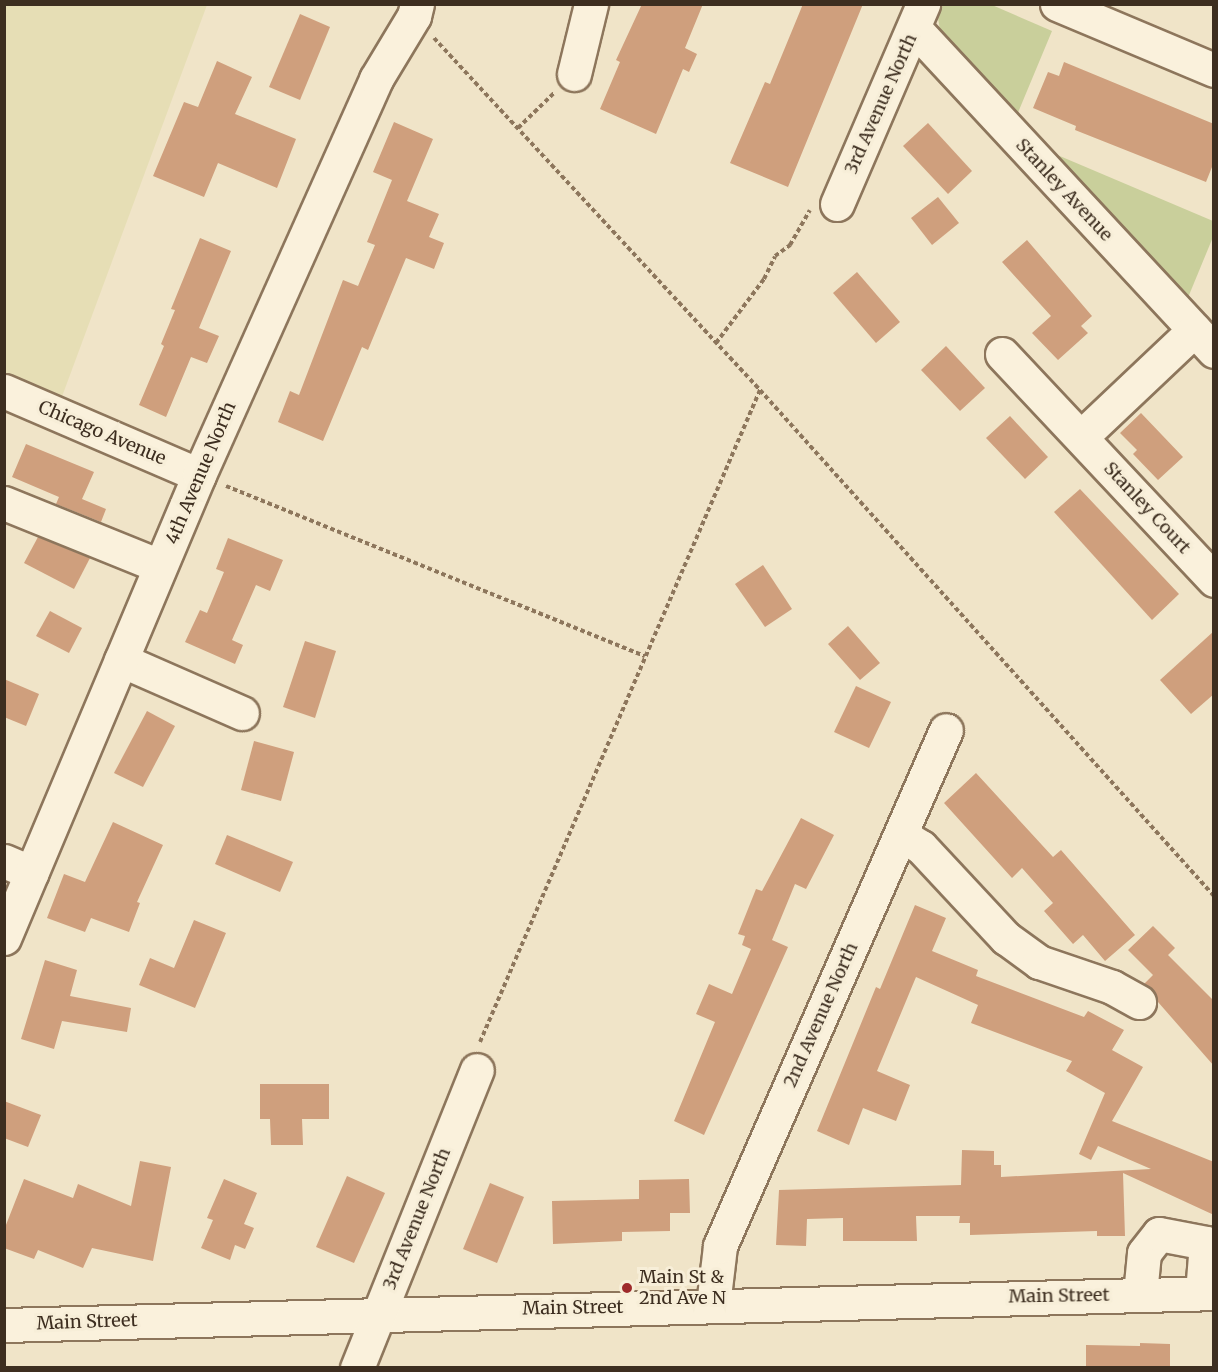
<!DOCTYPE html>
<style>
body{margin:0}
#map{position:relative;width:1218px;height:1372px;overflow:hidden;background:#f0e4c8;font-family:Merriweather,serif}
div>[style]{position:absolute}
.farmland>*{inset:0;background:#e6deb5}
.green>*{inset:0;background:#c9cf9b}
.building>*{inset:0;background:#cf9f7d}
.path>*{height:4px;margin-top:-2px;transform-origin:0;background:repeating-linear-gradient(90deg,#8d765c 0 4.5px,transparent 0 7.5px)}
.roads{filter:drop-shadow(2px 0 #8d765c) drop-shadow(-2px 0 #8d765c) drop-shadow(0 2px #8d765c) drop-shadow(0 -2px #8d765c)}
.minor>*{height:33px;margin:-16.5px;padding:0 16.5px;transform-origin:16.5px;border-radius:16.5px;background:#faf1dc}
.dots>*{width:16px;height:16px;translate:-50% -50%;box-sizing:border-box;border:3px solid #f7eed8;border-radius:50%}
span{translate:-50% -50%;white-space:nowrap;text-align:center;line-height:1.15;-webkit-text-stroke:6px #f7eed8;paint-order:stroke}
.street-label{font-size:18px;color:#3d2e20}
.poi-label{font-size:18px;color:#3d2e20}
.left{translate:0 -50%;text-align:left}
.frame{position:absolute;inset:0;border:6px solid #3d2e20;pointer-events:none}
</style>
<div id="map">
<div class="farmland">
<i style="clip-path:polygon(4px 5px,207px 5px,60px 402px,5px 380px)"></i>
</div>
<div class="green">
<i style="clip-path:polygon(943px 5px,992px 5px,1052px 31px,1017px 115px,940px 30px,938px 18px)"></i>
<i style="clip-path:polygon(1055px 154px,1213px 221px,1213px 237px,1187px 300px)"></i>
</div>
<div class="building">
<i style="clip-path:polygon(642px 4px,703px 4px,685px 48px,697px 54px,689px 72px,683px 69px,656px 134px,600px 109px,620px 62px,616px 60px)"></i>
<i style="clip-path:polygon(803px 4px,863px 4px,788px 187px,730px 163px,765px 82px,770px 84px)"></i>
<i style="clip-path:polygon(300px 14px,330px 27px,300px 100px,269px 87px)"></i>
<i style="clip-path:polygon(217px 61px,252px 77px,235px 114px,296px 139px,277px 188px,218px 163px,204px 197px,153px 176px,184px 102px,198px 107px)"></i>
<i style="clip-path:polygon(1064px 62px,1214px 124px,1214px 162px,1206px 182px,1075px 130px,1076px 126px,1033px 108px,1048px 72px,1059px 76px)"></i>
<i style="clip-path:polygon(394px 122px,433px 139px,407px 201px,439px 214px,429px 237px,444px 243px,434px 269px,406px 258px,368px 350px,362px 347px,323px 441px,278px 422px,290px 391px,299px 395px,343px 280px,358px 286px,375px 245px,367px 242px,392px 180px,373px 172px)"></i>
<i style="clip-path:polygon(928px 123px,972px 171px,948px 194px,903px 146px)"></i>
<i style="clip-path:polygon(938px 197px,959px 223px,932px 245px,911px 218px)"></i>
<i style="clip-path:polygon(200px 238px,231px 251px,199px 328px,219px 336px,207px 363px,191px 357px,166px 417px,139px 405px,164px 346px,161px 344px,175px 310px,171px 309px)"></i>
<i style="clip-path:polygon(1027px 240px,1092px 316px,1081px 326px,1088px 333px,1058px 360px,1032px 333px,1051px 316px,1002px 262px)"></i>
<i style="clip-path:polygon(857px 272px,900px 322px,876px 343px,833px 293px)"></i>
<i style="clip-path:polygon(946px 346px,985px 388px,960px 411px,921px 370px)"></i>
<i style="clip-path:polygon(1141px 413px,1183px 457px,1158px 480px,1133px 454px,1137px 450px,1120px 433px)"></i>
<i style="clip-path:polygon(1010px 416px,1048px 457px,1025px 479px,986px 438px)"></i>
<i style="clip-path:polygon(26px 444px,94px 472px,82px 499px,106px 509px,101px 522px,56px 504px,59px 497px,12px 477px)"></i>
<i style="clip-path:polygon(1080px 489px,1179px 594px,1152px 620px,1054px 512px)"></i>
<i style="clip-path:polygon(38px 537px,90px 558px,74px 589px,24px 563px)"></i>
<i style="clip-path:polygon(228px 538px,283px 560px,270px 591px,256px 585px,232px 640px,243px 645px,235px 664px,185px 642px,200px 610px,207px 613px,224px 572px,216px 569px)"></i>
<i style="clip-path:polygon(763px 565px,792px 609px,765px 627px,735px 584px)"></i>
<i style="clip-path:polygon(50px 611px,82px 628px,69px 653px,36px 636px)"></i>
<i style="clip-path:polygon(848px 626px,880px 663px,860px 680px,828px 644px)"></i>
<i style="clip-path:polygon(1214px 631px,1214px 694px,1191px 714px,1160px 680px)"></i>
<i style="clip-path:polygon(305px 641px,336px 651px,315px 718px,283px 707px)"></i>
<i style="clip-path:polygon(4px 679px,39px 694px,26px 726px,4px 717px)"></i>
<i style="clip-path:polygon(856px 686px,891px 702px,869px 748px,834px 732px)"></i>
<i style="clip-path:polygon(147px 711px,175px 726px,143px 787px,114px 773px)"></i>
<i style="clip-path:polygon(254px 741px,294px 752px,281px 801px,241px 790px)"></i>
<i style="clip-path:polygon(976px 773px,1053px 857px,1061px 850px,1135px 935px,1105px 961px,1083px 935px,1073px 944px,1044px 911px,1053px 903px,1022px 868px,1012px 878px,944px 803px)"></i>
<i style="clip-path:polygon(801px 818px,834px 835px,806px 889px,795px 884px,772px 940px,788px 947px,704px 1135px,674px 1121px,715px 1022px,696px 1014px,709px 984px,732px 994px,751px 949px,742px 945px,745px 936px,738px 934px,756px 889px,762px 891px)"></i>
<i style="clip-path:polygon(113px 822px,163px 845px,137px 902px,140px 903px,129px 932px,91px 918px,85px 932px,47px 918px,64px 874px,85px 882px)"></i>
<i style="clip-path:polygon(227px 835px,293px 862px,280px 892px,215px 864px)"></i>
<i style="clip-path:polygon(915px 905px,946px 918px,932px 951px,978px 970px,976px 976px,1084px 1017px,1088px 1011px,1124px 1030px,1112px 1050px,1143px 1067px,1112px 1121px,1214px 1162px,1214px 1215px,1123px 1173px,1125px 1236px,1097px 1236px,1097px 1231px,970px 1235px,970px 1223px,959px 1223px,960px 1216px,916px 1216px,917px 1241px,843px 1241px,843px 1218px,807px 1219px,806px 1246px,776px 1245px,779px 1190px,961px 1185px,962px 1150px,994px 1151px,994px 1165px,1001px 1165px,1001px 1177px,1151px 1169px,1098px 1146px,1091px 1160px,1079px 1154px,1105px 1093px,1066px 1071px,1072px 1061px,971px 1023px,978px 1005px,916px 977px,877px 1071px,910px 1085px,896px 1121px,863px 1108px,849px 1145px,817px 1131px,876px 987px,880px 989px)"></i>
<i style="clip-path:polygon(194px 920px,226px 933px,195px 1008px,139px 985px,150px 958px,174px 968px)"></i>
<i style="clip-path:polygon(1153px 926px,1175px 948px,1168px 955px,1214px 1001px,1214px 1066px,1158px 1002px,1155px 992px,1144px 984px,1153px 975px,1128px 950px)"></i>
<i style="clip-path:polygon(45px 960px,77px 970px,70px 996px,131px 1008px,127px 1032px,62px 1021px,54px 1049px,21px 1039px)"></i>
<i style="clip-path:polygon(260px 1084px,329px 1084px,329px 1119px,302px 1119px,303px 1145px,271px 1145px,270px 1119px,260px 1119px)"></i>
<i style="clip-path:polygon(4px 1101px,41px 1115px,28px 1147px,4px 1138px)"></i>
<i style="clip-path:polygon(140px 1161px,171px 1167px,153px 1261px,92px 1248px,83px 1268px,38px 1250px,34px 1259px,4px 1248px,4px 1230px,24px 1179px,73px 1198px,78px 1184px,131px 1206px)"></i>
<i style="clip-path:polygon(347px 1176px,385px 1193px,354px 1263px,316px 1247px)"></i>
<i style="clip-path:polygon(224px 1179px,257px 1193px,244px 1224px,254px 1228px,245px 1249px,235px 1245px,230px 1260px,201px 1248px,213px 1220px,207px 1218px)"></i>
<i style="clip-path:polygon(689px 1179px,690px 1213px,670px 1213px,670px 1231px,622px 1232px,622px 1241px,553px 1244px,552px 1201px,639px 1199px,639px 1180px)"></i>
<i style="clip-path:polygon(490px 1183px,524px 1197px,497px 1263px,463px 1249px)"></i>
<i style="clip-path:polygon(1140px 1343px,1170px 1344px,1170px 1368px,1086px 1368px,1086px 1345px,1140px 1346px)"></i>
</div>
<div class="path">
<i style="left:434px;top:38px;width:480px;rotate:47.2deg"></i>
<i style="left:760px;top:390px;width:680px;rotate:48.1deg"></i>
<i style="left:518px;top:128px;width:50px;rotate:-44.2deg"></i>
<i style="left:716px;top:343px;width:80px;rotate:-53.1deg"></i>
<i style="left:764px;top:279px;width:25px;rotate:-64deg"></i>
<i style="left:775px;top:256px;width:19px;rotate:-36deg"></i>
<i style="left:790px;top:245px;width:40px;rotate:-60.3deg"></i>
<i style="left:226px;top:486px;width:452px;rotate:22.1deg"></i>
<i style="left:480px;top:1042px;width:710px;rotate:-66.76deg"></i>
</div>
<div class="roads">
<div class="minor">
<i style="left:1057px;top:4px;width:170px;rotate:22.8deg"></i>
<i style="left:914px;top:28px;width:441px;rotate:47.1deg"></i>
<i style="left:574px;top:74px;width:72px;rotate:-76.3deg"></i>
<i style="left:837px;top:204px;width:218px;rotate:-66.7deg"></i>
<i style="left:1002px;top:354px;width:310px;rotate:46.8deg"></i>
<i style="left:4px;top:391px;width:212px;rotate:23.3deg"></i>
<i style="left:1081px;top:437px;width:156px;rotate:-43.4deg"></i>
<i style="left:4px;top:503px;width:168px;rotate:22deg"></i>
<i style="left:121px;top:660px;width:132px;rotate:23.7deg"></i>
<i style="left:901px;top:835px;width:23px;rotate:31deg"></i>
<i style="left:921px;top:847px;width:125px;rotate:47deg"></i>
<i style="left:1006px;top:938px;width:41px;rotate:36deg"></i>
<i style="left:1039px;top:962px;width:77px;rotate:18.9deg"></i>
<i style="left:1112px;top:987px;width:31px;rotate:29deg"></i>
<i style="left:4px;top:861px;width:30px;rotate:23deg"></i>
<i style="left:4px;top:938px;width:502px;rotate:-67.16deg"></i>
<i style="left:199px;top:475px;width:434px;rotate:-65.9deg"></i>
<i style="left:376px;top:79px;width:74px;rotate:-58.9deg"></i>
<i style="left:414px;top:16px;width:12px;rotate:-76deg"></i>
<i style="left:1140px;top:1294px;width:41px;rotate:-84.4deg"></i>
<i style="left:1144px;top:1253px;width:24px;rotate:-52deg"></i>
<i style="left:1159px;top:1234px;width:48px;rotate:10.8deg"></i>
<i style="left:1206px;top:1243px;width:50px;rotate:94.6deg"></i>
<i style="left:713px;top:1305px;width:59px;rotate:-83.2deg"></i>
<i style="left:720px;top:1246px;width:563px;rotate:-66.35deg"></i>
<i style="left:4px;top:1325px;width:1210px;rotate:-1.51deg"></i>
<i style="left:357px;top:1368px;width:321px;rotate:-68.1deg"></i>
</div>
</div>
<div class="dots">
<i style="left:627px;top:1288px;background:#9e2a2b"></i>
</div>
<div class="street-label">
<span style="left:881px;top:104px;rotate:-66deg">3rd Avenue North</span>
<span style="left:1064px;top:190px;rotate:47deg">Stanley Avenue</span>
<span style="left:102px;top:433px;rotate:23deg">Chicago Avenue</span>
<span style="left:201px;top:473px;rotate:-67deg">4th Avenue North</span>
<span style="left:1147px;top:508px;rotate:47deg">Stanley Court</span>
<span style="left:821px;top:1015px;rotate:-66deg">2nd Avenue North</span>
<span style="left:417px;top:1219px;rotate:-68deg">3rd Avenue North</span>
<span style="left:1059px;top:1296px;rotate:-1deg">Main Street</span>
<span style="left:573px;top:1308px;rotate:-1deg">Main Street</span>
<span style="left:87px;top:1322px;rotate:-2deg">Main Street</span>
</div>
<div class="poi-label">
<span class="left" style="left:639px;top:1288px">Main St &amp;<br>2nd Ave N</span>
</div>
<div class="frame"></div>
</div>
